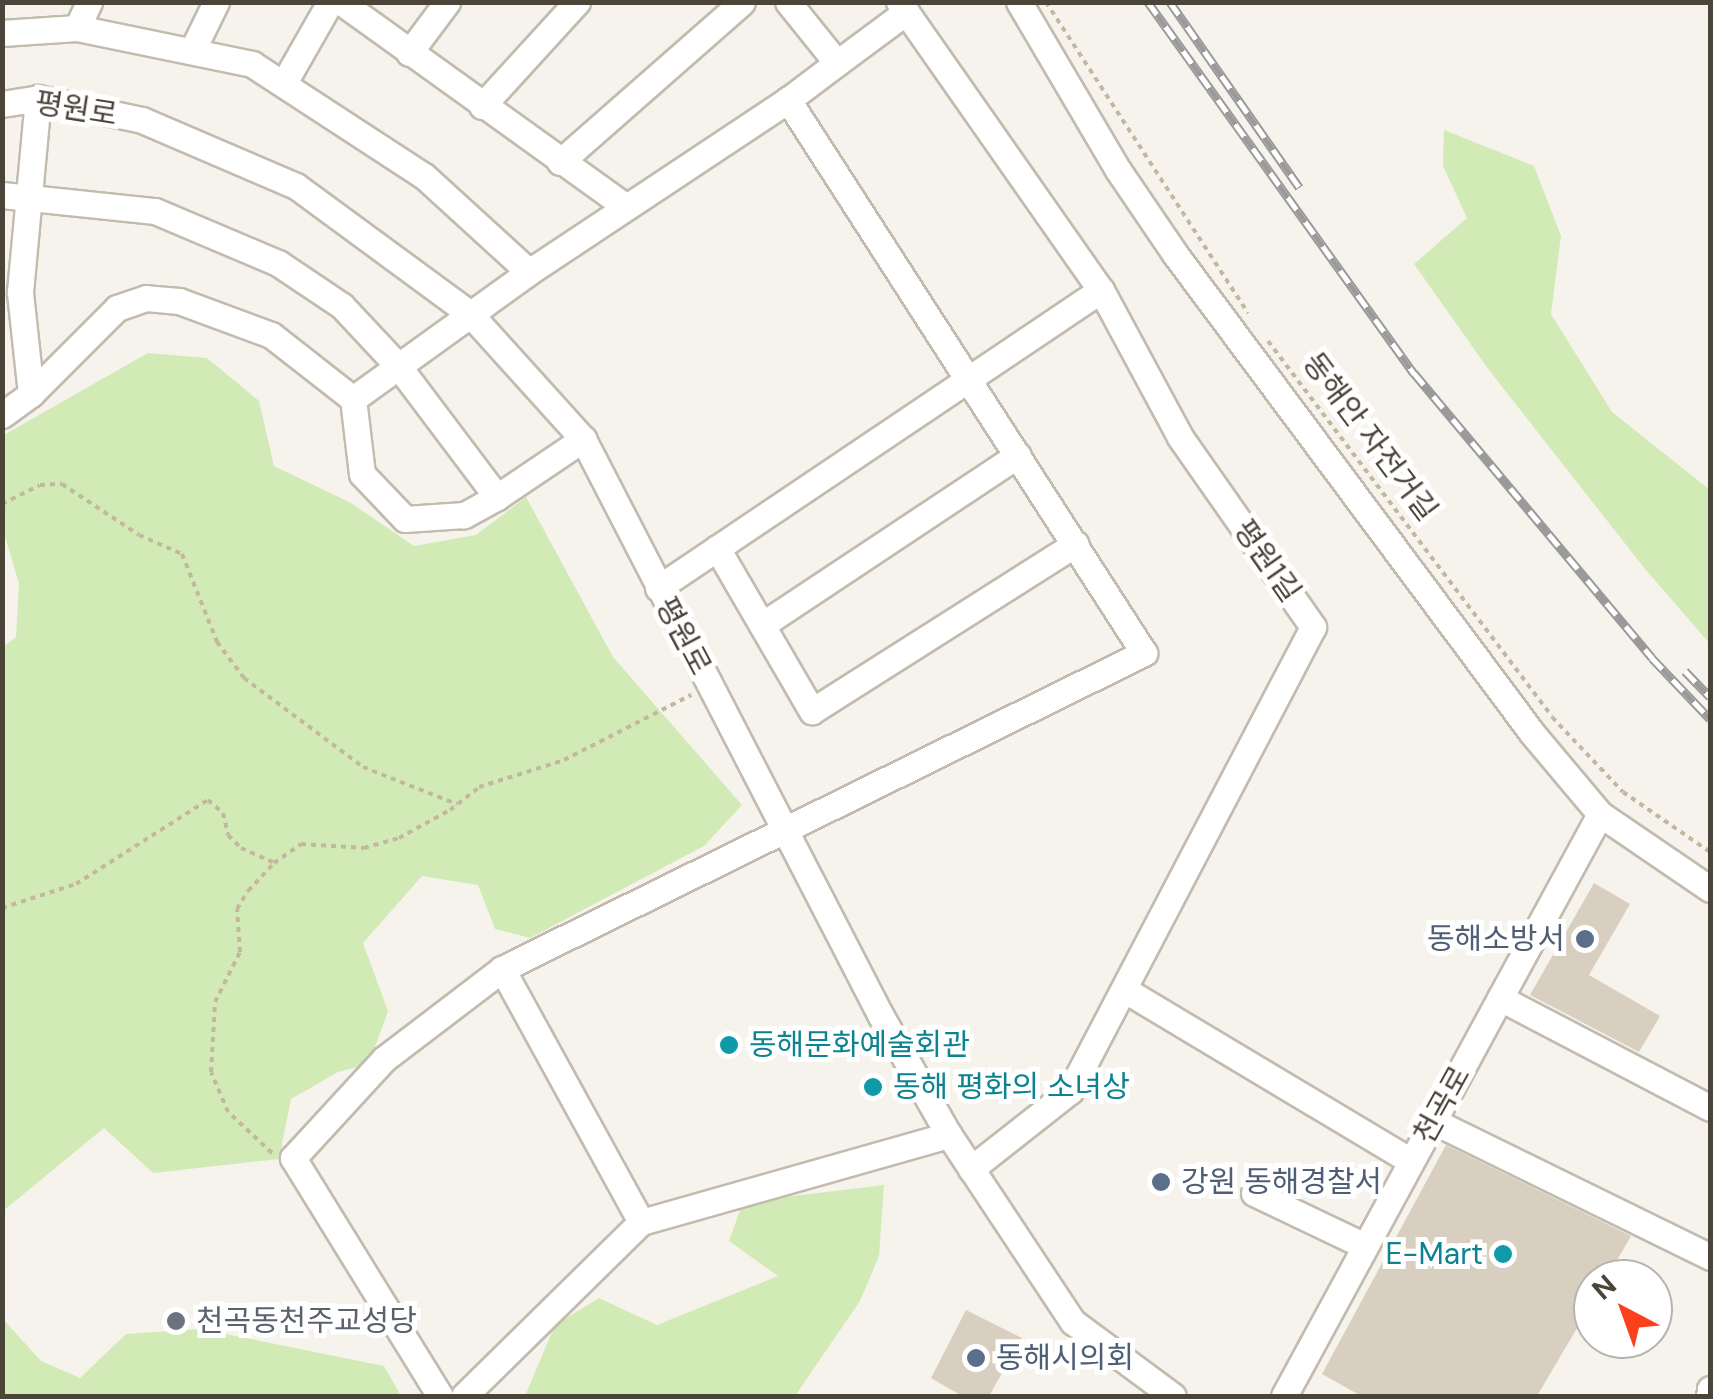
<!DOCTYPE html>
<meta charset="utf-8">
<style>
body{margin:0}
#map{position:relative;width:1713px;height:1399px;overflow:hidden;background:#f6f3ec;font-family:"DM Sans","Noto Sans KR",sans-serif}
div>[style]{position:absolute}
.green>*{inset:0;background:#d2eab5}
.building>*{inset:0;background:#d8cfc1}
.path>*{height:4px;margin-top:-2px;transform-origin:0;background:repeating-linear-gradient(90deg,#c4b79f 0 5px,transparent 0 10px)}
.roads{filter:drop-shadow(2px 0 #c2bbae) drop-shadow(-2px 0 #c2bbae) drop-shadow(0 2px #c2bbae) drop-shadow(0 -2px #c2bbae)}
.minor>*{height:25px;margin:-12.5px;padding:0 12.5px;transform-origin:12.5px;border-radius:12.5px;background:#fff}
.rail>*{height:9px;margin-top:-4.5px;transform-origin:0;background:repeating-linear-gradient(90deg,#fff 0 15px,#9a9a9a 0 30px);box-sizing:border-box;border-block:2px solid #9a9a9a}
.dots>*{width:28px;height:28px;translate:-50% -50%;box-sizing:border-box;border:5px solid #fff;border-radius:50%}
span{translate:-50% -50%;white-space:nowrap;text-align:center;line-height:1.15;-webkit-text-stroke:10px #fff;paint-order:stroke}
.street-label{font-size:30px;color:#4b4439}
.service-label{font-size:30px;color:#4e5e75}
.right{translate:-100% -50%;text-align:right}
.left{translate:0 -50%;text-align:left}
.culture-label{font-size:30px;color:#0d838f}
.worship-label{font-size:30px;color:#5b616d}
.frame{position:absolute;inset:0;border:5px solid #4b4439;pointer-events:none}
.north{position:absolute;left:1573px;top:1259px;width:100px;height:100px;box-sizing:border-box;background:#fff;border:2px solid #b7b4b0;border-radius:50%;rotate:319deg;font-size:28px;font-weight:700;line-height:40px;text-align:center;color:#4b4439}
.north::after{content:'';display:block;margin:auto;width:35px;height:45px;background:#fc3f1d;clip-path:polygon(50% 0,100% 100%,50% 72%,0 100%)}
</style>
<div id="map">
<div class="green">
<i style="clip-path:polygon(1444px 130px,1534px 166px,1561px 236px,1551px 314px,1612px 412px,1710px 490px,1710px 644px,1645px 569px,1489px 370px,1414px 264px,1467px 218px,1443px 166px)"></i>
<i style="clip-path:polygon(148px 353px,207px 358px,259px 401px,274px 466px,351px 503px,414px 546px,476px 535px,526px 497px,613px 657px,742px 805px,704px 846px,530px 938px,495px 929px,478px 885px,422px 876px,363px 943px,388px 1011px,369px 1064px,338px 1072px,291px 1099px,279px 1159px,153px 1173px,104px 1128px,3px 1211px,2px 648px,16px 637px,19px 584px,3px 529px,2px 436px)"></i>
<i style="clip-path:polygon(884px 1185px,879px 1256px,860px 1301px,795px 1396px,525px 1396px,555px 1325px,599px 1298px,657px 1325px,778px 1276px,729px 1241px,743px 1202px)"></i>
<i style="clip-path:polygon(2px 1318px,41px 1361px,80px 1378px,126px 1334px,201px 1329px,384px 1366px,401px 1396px,3px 1396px)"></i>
</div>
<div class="building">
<i style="clip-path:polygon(1594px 883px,1630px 904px,1589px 975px,1660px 1016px,1639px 1052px,1530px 995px)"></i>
<i style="clip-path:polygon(1446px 1145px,1631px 1236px,1606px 1279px,1593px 1279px,1593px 1301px,1537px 1396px,1361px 1396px,1322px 1374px)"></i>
<i style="clip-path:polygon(966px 1310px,1022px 1338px,989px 1396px,962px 1396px,931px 1378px)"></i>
</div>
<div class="path">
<i style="left:1046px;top:2px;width:371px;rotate:57deg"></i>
<i style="left:1268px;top:341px;width:471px;rotate:52.9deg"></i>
<i style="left:1552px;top:717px;width:103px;rotate:46.6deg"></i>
<i style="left:1623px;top:792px;width:106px;rotate:34.6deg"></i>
<i style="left:2px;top:504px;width:42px;rotate:-26.6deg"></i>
<i style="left:40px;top:485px;width:22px;rotate:-3deg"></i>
<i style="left:62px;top:484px;width:92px;rotate:33.5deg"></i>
<i style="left:139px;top:535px;width:47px;rotate:23.8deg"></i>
<i style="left:182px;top:554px;width:95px;rotate:68.3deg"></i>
<i style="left:217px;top:642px;width:45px;rotate:53.1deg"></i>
<i style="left:244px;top:678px;width:149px;rotate:36.8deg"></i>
<i style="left:363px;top:767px;width:101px;rotate:21.5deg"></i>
<i style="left:2px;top:908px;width:78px;rotate:-18deg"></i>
<i style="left:76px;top:884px;width:156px;rotate:-32.5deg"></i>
<i style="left:208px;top:800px;width:20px;rotate:41deg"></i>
<i style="left:223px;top:813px;width:23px;rotate:77deg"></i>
<i style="left:228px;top:835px;width:18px;rotate:45deg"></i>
<i style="left:241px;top:848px;width:36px;rotate:24deg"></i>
<i style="left:272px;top:1153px;width:60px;rotate:-137deg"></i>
<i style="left:228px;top:1112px;width:43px;rotate:-113deg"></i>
<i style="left:211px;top:1072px;width:70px;rotate:-86.7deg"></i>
<i style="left:215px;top:1002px;width:56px;rotate:-63.4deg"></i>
<i style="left:240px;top:952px;width:43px;rotate:-94deg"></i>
<i style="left:237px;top:909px;width:21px;rotate:-59deg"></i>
<i style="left:248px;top:891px;width:38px;rotate:-47deg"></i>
<i style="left:274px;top:863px;width:33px;rotate:-35deg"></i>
<i style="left:301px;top:844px;width:63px;rotate:3.6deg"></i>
<i style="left:364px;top:848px;width:36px;rotate:-16deg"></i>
<i style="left:399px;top:838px;width:58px;rotate:-28.8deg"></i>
<i style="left:450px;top:810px;width:37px;rotate:-38deg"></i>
<i style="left:479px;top:787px;width:89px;rotate:-17.6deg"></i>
<i style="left:564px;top:760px;width:143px;rotate:-27.1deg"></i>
</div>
<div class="roads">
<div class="minor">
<i style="left:341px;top:2px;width:351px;rotate:35.7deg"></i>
<i style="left:899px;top:2px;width:352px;rotate:55deg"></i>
<i style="left:1101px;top:290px;width:167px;rotate:61.7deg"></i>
<i style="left:1180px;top:437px;width:232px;rotate:55deg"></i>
<i style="left:1313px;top:627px;width:524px;rotate:117.64deg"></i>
<i style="left:1070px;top:1091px;width:126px;rotate:141.8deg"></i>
<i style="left:1019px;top:2px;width:195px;rotate:59.5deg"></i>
<i style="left:1118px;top:170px;width:102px;rotate:55.8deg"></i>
<i style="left:1175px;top:254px;width:597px;rotate:53.3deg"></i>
<i style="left:1532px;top:733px;width:106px;rotate:50deg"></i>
<i style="left:1600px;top:814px;width:133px;rotate:34.3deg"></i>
<i style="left:77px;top:28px;width:29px;rotate:-65deg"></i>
<i style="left:2px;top:33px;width:75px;rotate:-3.8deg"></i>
<i style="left:77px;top:28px;width:179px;rotate:11.6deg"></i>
<i style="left:252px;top:64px;width:205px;rotate:33.1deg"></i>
<i style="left:424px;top:176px;width:142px;rotate:42.4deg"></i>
<i style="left:192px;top:51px;width:55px;rotate:-63.9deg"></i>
<i style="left:409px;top:53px;width:64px;rotate:-53.3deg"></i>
<i style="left:837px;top:63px;width:86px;rotate:-36.5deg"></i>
<i style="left:285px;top:81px;width:91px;rotate:-60.3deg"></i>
<i style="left:2px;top:104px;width:36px;rotate:-9deg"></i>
<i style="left:38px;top:98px;width:106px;rotate:11.9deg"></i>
<i style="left:142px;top:120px;width:168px;rotate:23.2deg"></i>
<i style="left:296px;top:186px;width:216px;rotate:36.3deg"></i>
<i style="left:470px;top:314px;width:169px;rotate:47.9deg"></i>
<i style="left:583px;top:439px;width:649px;rotate:62.69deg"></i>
<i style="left:881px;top:1016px;width:137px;rotate:60.3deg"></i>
<i style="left:949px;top:1135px;width:224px;rotate:56.5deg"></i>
<i style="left:1073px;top:1322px;width:124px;rotate:36.5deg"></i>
<i style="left:482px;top:106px;width:141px;rotate:-47.6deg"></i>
<i style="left:560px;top:162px;width:242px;rotate:-41.3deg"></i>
<i style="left:2px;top:195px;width:154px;rotate:6deg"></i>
<i style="left:155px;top:211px;width:134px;rotate:22.9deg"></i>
<i style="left:278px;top:263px;width:77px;rotate:33.9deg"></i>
<i style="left:342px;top:306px;width:83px;rotate:46.9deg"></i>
<i style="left:399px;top:367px;width:163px;rotate:53deg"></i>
<i style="left:497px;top:497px;width:38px;rotate:151deg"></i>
<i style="left:464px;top:515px;width:59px;rotate:176.1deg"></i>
<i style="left:405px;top:519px;width:62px;rotate:-133.7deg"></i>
<i style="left:362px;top:474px;width:76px;rotate:-96.8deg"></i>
<i style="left:353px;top:399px;width:104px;rotate:-142deg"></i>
<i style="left:271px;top:335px;width:98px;rotate:-159.7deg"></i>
<i style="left:179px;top:301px;width:33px;rotate:-175deg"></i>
<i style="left:146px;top:298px;width:31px;rotate:161deg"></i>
<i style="left:117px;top:308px;width:122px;rotate:135deg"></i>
<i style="left:31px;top:394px;width:36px;rotate:144deg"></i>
<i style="left:31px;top:394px;width:103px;rotate:-96.2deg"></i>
<i style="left:20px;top:292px;width:195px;rotate:-84.7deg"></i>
<i style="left:353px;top:399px;width:217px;rotate:-35.8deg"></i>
<i style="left:529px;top:272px;width:311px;rotate:-33.6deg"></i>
<i style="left:788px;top:100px;width:61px;rotate:-37.1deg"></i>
<i style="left:837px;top:63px;width:78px;rotate:-128.8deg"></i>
<i style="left:497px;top:497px;width:104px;rotate:-34deg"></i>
<i style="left:717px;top:548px;width:189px;rotate:59.8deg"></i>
<i style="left:812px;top:711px;width:312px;rotate:-32.4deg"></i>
<i style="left:658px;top:588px;width:534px;rotate:-33.93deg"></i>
<i style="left:762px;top:625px;width:307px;rotate:-33.6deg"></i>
<i style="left:502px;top:969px;width:289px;rotate:61.2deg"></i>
<i style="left:1125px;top:990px;width:333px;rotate:30.9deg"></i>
<i style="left:1500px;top:998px;width:237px;rotate:27.6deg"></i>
<i style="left:1433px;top:1121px;width:309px;rotate:26.1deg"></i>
<i style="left:1254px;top:1193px;width:123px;rotate:25.5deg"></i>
<i style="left:440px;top:1396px;width:280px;rotate:-121.7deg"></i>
<i style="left:293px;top:1158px;width:134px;rotate:-47.4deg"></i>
<i style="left:384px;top:1059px;width:148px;rotate:-37.3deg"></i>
<i style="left:502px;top:969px;width:716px;rotate:-26.21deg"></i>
<i style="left:1144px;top:653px;width:658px;rotate:-122.77deg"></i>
<i style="left:464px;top:1396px;width:248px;rotate:-44.5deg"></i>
<i style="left:641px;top:1222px;width:320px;rotate:-15.8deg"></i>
<i style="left:1284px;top:1396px;width:662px;rotate:-61.5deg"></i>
<i style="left:1709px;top:1396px;width:7px;rotate:-82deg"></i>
</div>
</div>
<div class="rail">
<i style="left:1148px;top:2px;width:457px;rotate:54.4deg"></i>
<i style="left:1414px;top:373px;width:371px;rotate:50.1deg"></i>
<i style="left:1652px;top:658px;width:84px;rotate:46.4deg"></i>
<i style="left:1170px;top:2px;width:226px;rotate:55.1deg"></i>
<i style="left:1685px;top:671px;width:36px;rotate:46deg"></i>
</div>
<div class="dots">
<i style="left:1585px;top:939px;background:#5c6f8a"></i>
<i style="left:729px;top:1045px;background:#0f9aa8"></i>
<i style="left:873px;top:1087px;background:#0f9aa8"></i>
<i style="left:1161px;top:1182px;background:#5c6f8a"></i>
<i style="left:1503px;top:1254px;background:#0f9aa8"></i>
<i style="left:176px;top:1321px;background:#6b7280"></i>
<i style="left:976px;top:1358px;background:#5c6f8a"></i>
</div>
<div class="street-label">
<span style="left:76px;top:109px;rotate:9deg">평원로</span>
<span style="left:1370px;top:437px;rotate:53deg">동해안 자전거길</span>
<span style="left:1267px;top:561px;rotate:55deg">평원1길</span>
<span style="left:683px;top:636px;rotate:62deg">평원로</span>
<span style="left:1442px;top:1105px;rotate:-61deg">천곡로</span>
</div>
<div class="service-label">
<span class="right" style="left:1565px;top:939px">동해소방서</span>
<span class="left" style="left:1181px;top:1182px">강원 동해경찰서</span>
<span class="left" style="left:996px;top:1358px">동해시의회</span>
</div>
<div class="culture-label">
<span class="left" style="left:749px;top:1045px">동해문화예술회관</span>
<span class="left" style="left:893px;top:1087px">동해 평화의 소녀상</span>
<span class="right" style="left:1483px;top:1254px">E-Mart</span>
</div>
<div class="worship-label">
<span class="left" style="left:196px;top:1321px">천곡동천주교성당</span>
</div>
<div class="frame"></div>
<div class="north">N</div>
</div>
